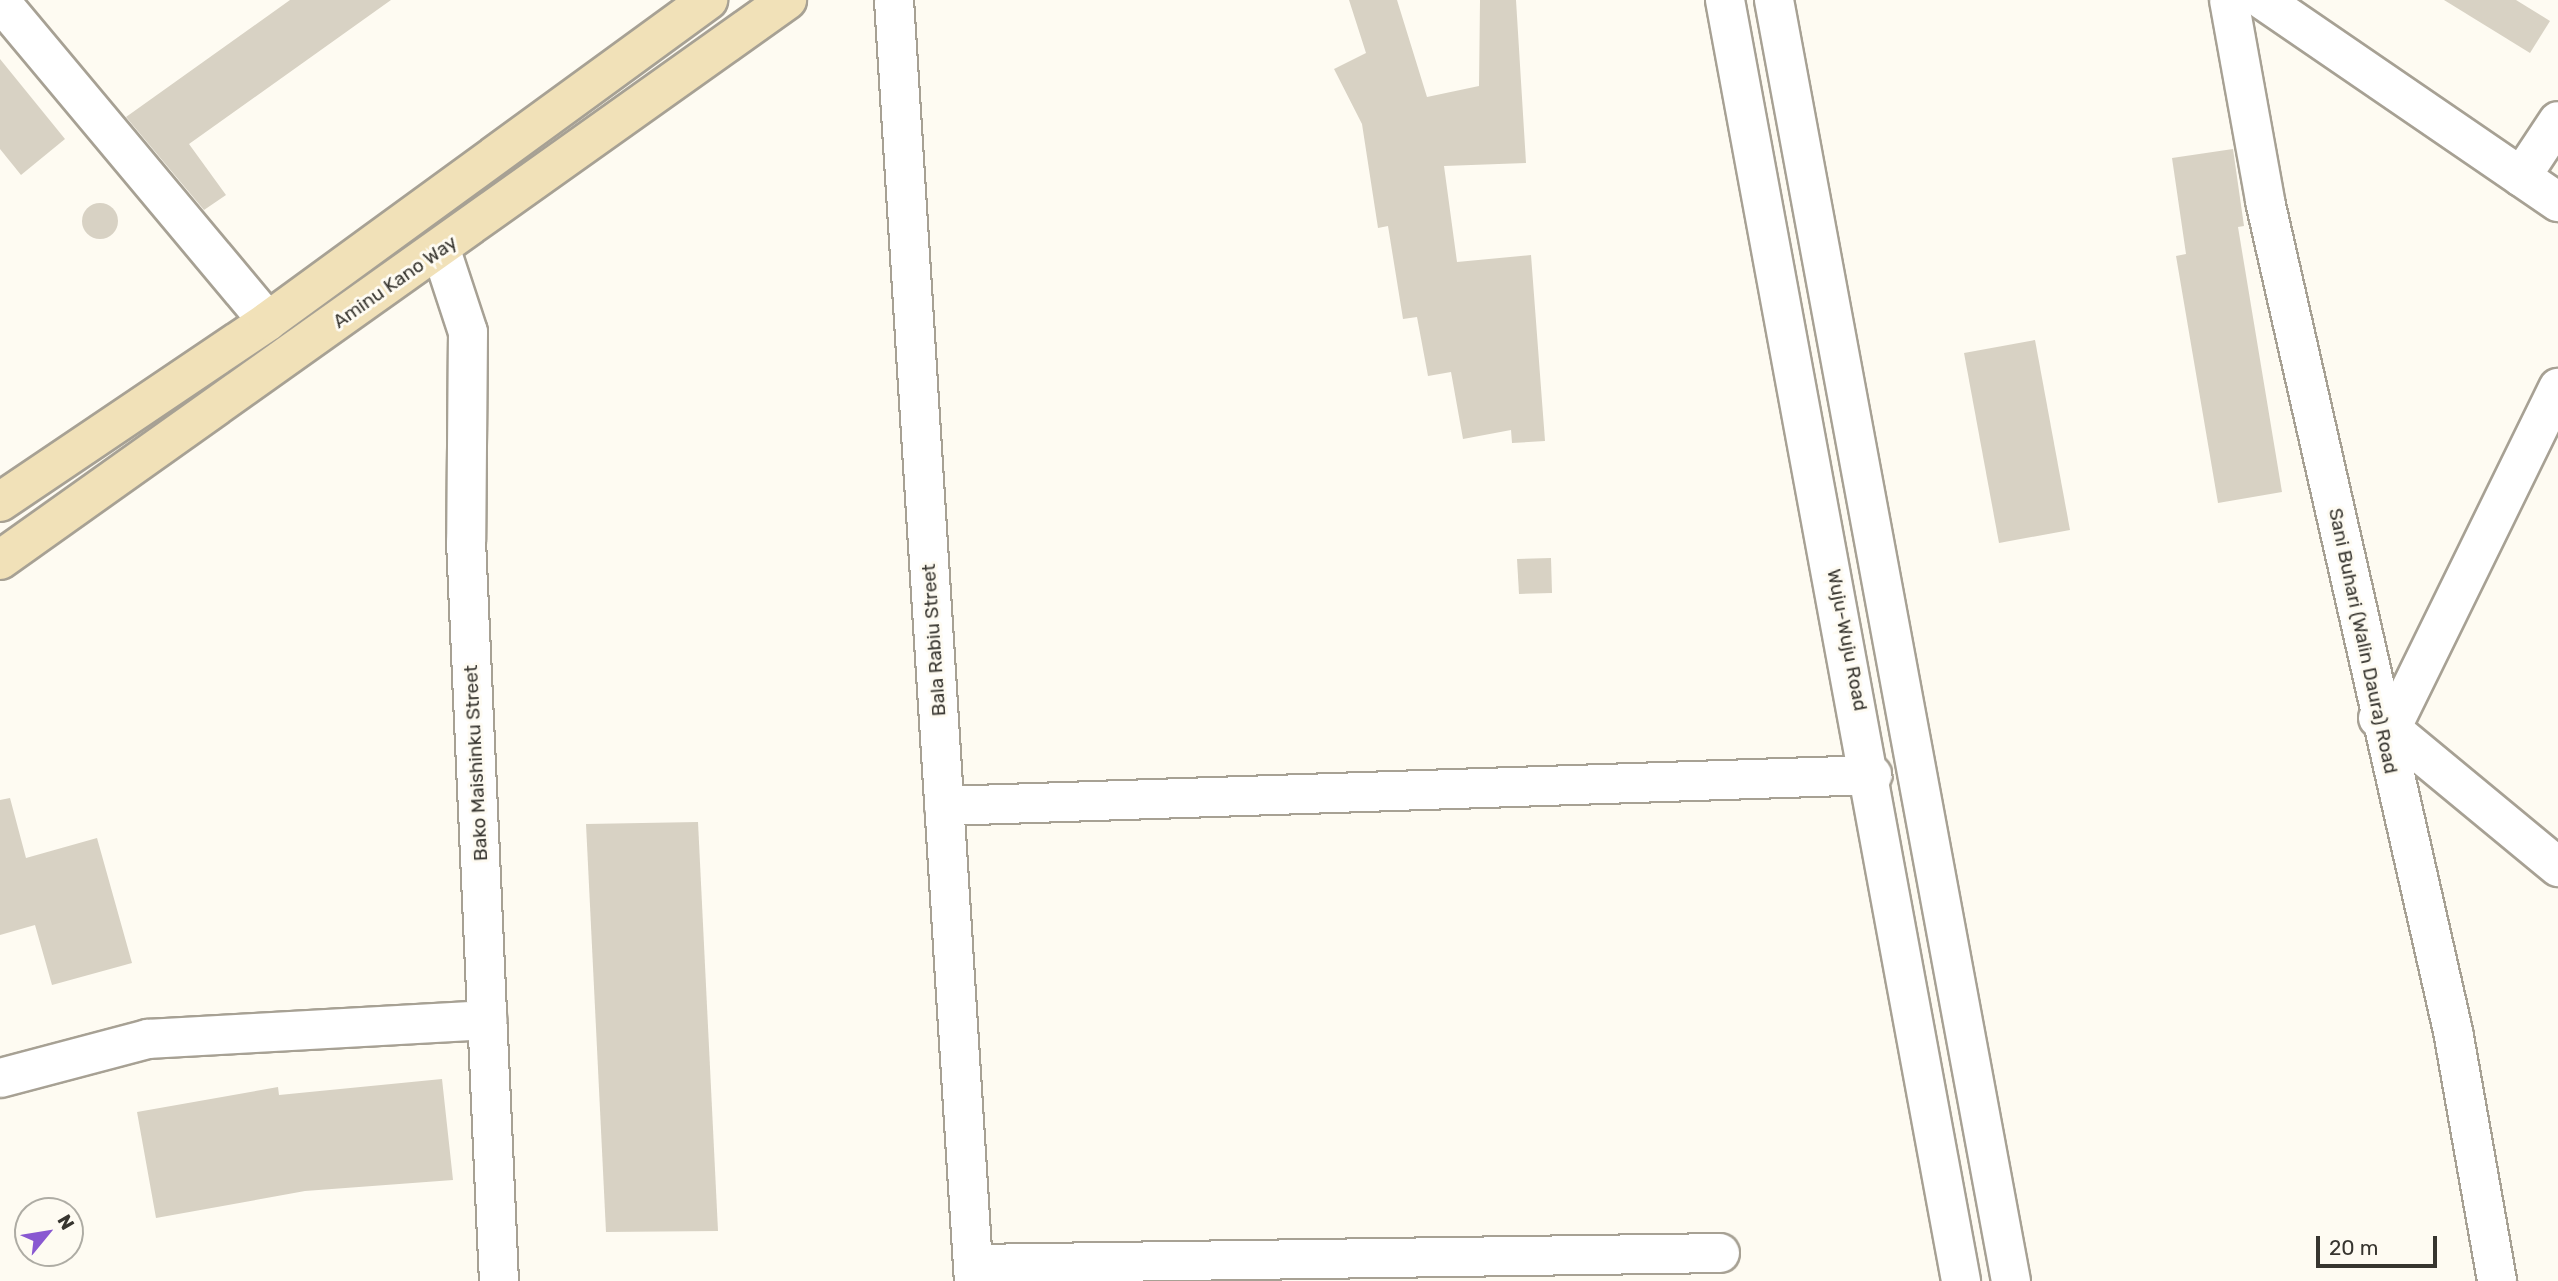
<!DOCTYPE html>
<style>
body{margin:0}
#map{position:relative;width:2558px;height:1281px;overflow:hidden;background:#fefbf2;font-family:Rubik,sans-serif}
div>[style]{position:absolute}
.building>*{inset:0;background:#d8d2c4}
.round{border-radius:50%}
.roads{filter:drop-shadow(2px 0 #a7a194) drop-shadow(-2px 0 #a7a194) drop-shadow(0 2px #a7a194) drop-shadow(0 -2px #a7a194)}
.minor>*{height:38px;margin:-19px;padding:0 19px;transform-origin:19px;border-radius:19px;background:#fff}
.major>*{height:38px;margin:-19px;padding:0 19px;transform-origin:19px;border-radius:19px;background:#f1e1b8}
span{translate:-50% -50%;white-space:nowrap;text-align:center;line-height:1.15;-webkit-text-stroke:6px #fefbf2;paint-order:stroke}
.street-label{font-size:19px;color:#37352f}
.north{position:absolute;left:14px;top:1197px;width:70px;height:70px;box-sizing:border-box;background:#fefbf2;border:2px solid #aeaca4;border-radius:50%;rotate:60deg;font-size:19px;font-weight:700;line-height:28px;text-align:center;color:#37352f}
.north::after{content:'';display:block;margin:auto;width:24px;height:32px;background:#8958d1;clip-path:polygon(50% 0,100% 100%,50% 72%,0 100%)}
.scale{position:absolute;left:2316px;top:1236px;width:121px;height:32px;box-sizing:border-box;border:4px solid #37352f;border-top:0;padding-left:9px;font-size:21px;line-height:24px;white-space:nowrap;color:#37352f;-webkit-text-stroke:5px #fefbf2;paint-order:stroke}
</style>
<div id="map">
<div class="building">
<i style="clip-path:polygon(290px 0,391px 0,189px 144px,226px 195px,204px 210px,126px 117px)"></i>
<i style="clip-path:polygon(1349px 0,1397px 0,1427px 97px,1479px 86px,1480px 0,1516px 0,1526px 163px,1444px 166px,1457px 262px,1531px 255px,1545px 441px,1512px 443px,1511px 430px,1463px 439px,1451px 372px,1428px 376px,1417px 317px,1403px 319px,1388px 226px,1378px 228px,1362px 124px,1334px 69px,1366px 53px)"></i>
<i style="clip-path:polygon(2444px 0,2516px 0,2550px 21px,2530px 53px)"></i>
<i style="clip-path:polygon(0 59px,65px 139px,21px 175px,0 149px)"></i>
<i style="clip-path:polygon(2233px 149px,2244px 226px,2238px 227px,2282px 492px,2218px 503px,2176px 256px,2186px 254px,2172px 158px)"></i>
<i class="round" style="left:82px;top:203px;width:36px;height:36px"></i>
<i style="clip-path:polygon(2035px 340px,2070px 530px,1999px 543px,1964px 353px)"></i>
<i style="clip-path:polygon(1551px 558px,1552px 593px,1519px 594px,1517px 559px)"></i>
<i style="clip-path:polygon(10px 798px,26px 858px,97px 838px,132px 963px,52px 985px,35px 925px,0 935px,0 800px)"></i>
<i style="clip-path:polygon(698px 822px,718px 1231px,606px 1232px,586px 824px)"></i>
<i style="clip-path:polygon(442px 1079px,453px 1180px,305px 1191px,156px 1218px,137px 1112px,278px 1087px,279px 1095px)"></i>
</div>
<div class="roads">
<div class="minor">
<i style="left:894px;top:0;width:1283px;rotate:86.43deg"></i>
<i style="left:1725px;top:0;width:1303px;rotate:79.56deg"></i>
<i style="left:1774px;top:0;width:1303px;rotate:79.52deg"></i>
<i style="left:2229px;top:0;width:204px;rotate:79.8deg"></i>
<i style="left:2265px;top:201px;width:851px;rotate:77.24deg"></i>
<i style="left:2453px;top:1031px;width:254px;rotate:80deg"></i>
<i style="left:2263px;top:0;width:358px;rotate:34.4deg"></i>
<i style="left:0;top:1px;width:417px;rotate:50.1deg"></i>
<i style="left:2521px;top:177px;width:67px;rotate:-56.5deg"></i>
<i style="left:441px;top:250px;width:86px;rotate:71.8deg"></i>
<i style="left:468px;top:332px;width:209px;rotate:90.5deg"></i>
<i style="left:466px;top:541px;width:741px;rotate:87.45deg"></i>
<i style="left:2378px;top:718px;width:234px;rotate:39.6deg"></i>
<i style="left:2391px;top:729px;width:380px;rotate:-63.9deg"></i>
<i style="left:944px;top:806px;width:929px;rotate:-1.91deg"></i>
<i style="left:0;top:1078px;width:153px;rotate:-14.8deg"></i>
<i style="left:148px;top:1039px;width:340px;rotate:-3.2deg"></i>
<i style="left:973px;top:1264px;width:747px;rotate:-0.84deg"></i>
</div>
<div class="major">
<i style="left:0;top:502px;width:323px;rotate:-34deg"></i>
<i style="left:268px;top:321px;width:545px;rotate:-36.11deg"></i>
<i style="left:0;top:560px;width:966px;rotate:-35.43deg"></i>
</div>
</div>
<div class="street-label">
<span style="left:395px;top:282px;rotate:-35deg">Aminu Kano Way</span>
<span style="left:934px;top:640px;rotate:-94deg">Bala Rabiu Street</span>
<span style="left:1847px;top:640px;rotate:79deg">Wuju-Wuju Road</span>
<span style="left:2363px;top:641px;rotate:78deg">Sani Buhari (Walin Daura) Road</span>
<span style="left:476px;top:763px;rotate:-93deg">Bako Maishinku Street</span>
</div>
<div class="north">N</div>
<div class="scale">20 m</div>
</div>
